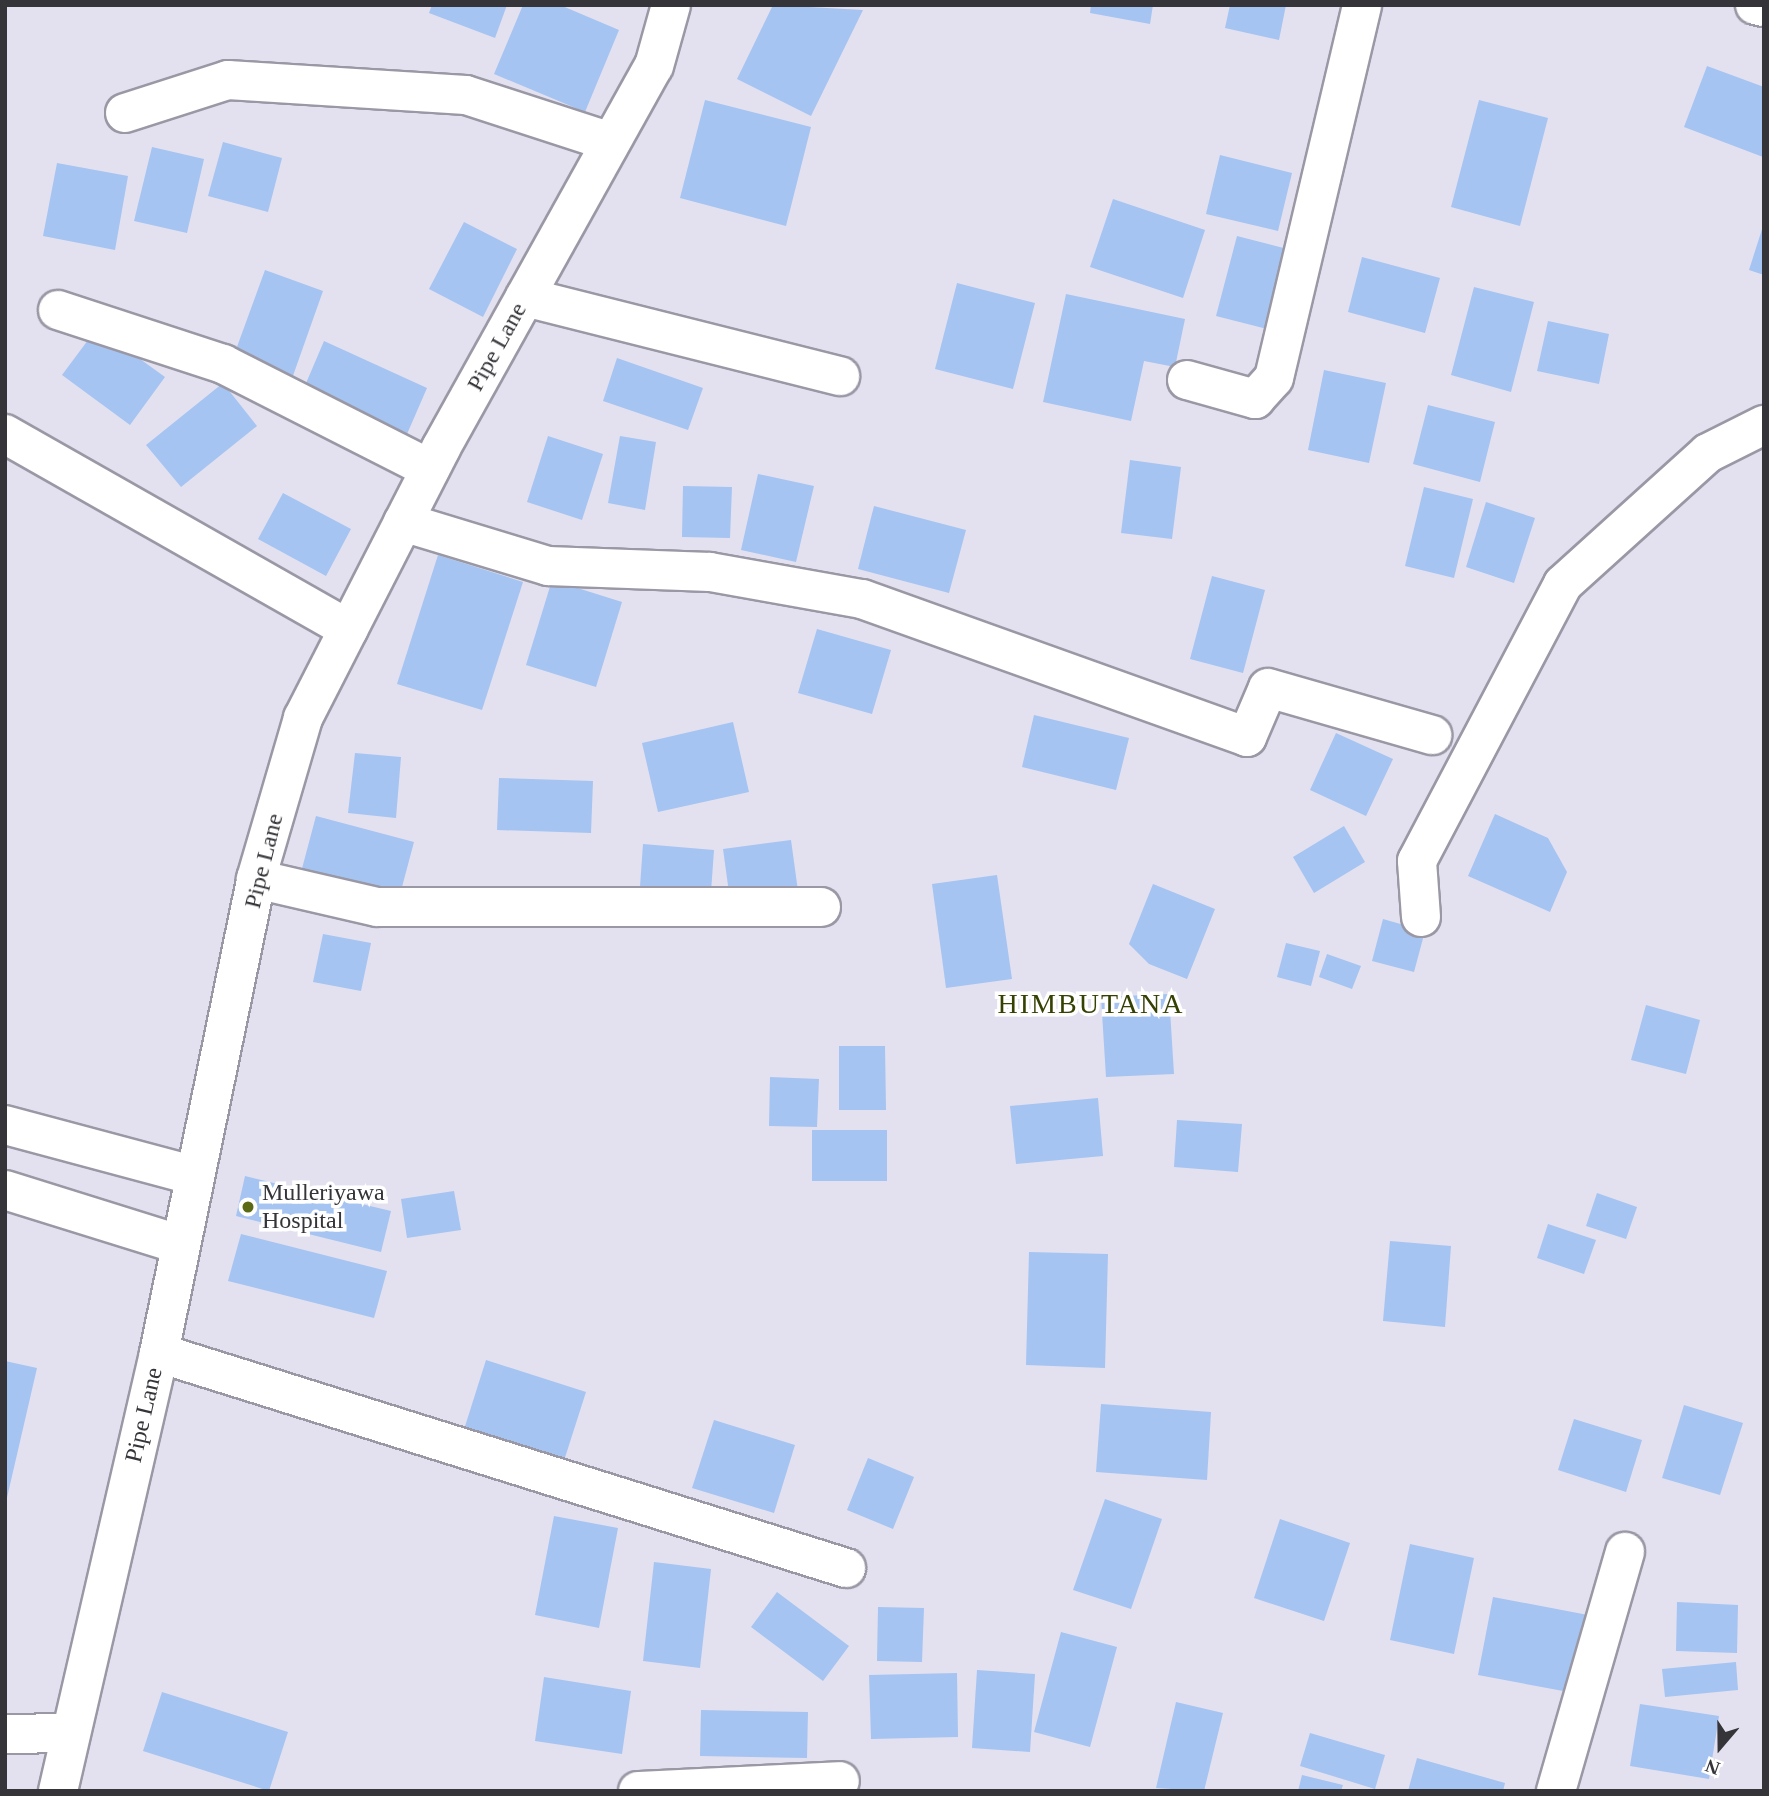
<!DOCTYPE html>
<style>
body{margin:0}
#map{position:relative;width:1769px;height:1796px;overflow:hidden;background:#e3e1ef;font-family:Georgia,serif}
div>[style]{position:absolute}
.building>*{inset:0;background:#a5c4f1}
.roads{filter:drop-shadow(2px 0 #9a98a5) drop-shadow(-2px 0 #9a98a5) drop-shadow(0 2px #9a98a5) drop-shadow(0 -2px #9a98a5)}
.minor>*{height:38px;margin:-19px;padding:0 19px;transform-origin:19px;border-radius:19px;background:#fff}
.dots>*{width:19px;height:19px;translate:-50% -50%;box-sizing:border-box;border:4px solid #fff;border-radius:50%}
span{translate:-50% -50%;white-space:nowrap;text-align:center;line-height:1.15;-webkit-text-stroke:7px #fff;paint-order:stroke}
.street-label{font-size:24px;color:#353439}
.poi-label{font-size:24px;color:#353439}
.left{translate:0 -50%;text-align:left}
.quarter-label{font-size:28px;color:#354003;letter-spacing:2px}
.frame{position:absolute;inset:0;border:7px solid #353439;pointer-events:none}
.north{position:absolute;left:1685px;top:1712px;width:70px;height:70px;-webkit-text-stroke:5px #fff;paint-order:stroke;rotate:200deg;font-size:19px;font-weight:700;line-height:28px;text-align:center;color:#353439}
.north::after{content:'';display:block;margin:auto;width:24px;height:32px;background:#353439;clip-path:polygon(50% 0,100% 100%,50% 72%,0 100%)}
</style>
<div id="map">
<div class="building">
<i style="clip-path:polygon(432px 5px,507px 5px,495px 38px,429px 13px)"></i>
<i style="clip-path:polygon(523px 5px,560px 5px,619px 30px,585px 112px,494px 74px)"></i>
<i style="clip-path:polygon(773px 5px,863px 10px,811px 116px,737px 79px)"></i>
<i style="clip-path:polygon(1091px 5px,1153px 5px,1150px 24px,1090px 13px)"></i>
<i style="clip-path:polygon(1230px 5px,1286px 5px,1279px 40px,1225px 28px)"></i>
<i style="clip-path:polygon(1707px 66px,1764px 87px,1763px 157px,1684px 127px)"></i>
<i style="clip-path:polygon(705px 100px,811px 127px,786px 226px,680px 198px)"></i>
<i style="clip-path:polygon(1479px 100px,1548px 118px,1520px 226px,1451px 207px)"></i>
<i style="clip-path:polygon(223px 142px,282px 158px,268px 212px,208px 196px)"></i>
<i style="clip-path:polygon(152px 147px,204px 159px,187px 233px,134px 221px)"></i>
<i style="clip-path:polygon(1220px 155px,1292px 173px,1278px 231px,1206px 214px)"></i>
<i style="clip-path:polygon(57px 163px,128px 176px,115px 250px,43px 236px)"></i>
<i style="clip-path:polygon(1113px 199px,1205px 230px,1183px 298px,1090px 267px)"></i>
<i style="clip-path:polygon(464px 222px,517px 249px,483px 317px,429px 289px)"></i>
<i style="clip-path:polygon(1764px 223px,1764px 275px,1749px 270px)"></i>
<i style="clip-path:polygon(1237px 236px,1303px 253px,1271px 330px,1216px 316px)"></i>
<i style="clip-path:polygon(1362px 257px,1440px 278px,1425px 333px,1348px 312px)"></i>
<i style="clip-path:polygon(265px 270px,323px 291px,289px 387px,230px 366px)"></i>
<i style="clip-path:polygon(957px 283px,1035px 303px,1013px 389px,935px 369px)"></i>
<i style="clip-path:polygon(1474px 287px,1534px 302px,1511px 392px,1451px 375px)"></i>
<i style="clip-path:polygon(1066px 294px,1185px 319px,1175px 367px,1144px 361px,1131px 421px,1043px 402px)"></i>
<i style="clip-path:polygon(1548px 321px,1609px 334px,1599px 384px,1537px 371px)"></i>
<i style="clip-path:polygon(97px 328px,165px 377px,130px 425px,62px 375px)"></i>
<i style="clip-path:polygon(324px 341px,427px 388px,404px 441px,301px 395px)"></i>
<i style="clip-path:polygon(617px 358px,703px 388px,688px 430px,603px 401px)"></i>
<i style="clip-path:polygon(1324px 370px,1386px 383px,1369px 463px,1308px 450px)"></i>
<i style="clip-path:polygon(223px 383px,257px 426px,181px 487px,146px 445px)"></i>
<i style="clip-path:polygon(1428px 405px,1495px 422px,1480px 482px,1413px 464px)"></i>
<i style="clip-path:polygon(548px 436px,603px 454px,582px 520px,527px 502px)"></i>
<i style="clip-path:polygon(620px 436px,656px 442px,645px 510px,608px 503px)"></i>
<i style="clip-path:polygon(1130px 460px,1181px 467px,1172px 539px,1121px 533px)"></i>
<i style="clip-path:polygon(758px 474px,814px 486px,796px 562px,741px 550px)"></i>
<i style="clip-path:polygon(683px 486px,732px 487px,730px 538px,682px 537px)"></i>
<i style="clip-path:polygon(1424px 487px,1473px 499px,1454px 578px,1405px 566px)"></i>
<i style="clip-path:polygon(283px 493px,351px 529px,326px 576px,258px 539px)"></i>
<i style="clip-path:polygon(1486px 502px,1535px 518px,1514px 583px,1466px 567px)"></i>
<i style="clip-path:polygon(874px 506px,966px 530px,949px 593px,858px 569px)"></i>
<i style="clip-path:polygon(438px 555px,523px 582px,482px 710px,397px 684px)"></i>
<i style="clip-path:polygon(1212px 576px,1265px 590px,1243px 673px,1190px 659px)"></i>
<i style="clip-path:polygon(552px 580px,622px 602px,596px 687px,526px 665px)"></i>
<i style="clip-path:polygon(817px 629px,891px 650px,872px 714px,798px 693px)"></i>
<i style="clip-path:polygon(1034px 715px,1129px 738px,1116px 790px,1022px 767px)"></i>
<i style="clip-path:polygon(733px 722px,749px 792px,658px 812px,642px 743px)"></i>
<i style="clip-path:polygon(1336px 733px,1393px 759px,1366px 816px,1310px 790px)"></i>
<i style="clip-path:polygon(355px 753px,401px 757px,396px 818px,348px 813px)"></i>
<i style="clip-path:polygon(499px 778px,593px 781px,591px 833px,497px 830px)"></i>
<i style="clip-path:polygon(1495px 814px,1548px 838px,1567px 872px,1550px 912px,1468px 876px)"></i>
<i style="clip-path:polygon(316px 816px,414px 842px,398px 902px,300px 876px)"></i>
<i style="clip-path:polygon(1344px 826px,1365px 862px,1314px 893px,1293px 857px)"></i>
<i style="clip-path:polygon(791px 840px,798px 891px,730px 900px,723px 849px)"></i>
<i style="clip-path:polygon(643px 844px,714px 850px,710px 906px,639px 901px)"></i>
<i style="clip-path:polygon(997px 875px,1012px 979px,946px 988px,932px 884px)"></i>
<i style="clip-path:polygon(1153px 884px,1215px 909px,1187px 979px,1149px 964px,1129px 944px)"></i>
<i style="clip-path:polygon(1383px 919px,1425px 931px,1414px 972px,1372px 961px)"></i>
<i style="clip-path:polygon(323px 934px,371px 943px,361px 991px,313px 982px)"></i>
<i style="clip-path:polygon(1286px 943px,1320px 951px,1311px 986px,1277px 977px)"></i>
<i style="clip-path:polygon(1327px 954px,1361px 966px,1352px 989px,1319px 977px)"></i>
<i style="clip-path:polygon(1169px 994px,1174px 1074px,1106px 1077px,1101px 997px)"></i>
<i style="clip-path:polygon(1646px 1005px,1700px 1020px,1686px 1074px,1631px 1060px)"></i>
<i style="clip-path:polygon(839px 1046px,885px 1046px,886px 1110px,839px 1110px)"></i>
<i style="clip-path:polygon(770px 1077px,819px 1079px,817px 1127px,769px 1126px)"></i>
<i style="clip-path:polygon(1098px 1098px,1103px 1156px,1016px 1164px,1010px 1106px)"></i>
<i style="clip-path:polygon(1177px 1120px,1242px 1124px,1238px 1172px,1174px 1167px)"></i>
<i style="clip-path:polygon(812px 1130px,887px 1130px,887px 1181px,812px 1181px)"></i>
<i style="clip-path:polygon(245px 1176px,391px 1211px,381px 1252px,236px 1216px)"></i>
<i style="clip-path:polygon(454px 1191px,461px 1230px,407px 1238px,401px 1199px)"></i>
<i style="clip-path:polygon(1597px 1193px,1637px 1207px,1626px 1239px,1586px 1226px)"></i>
<i style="clip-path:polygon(1548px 1224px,1596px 1240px,1584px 1274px,1537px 1258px)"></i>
<i style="clip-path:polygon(241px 1234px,387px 1271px,374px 1318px,228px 1281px)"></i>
<i style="clip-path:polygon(1390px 1241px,1451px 1246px,1445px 1327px,1383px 1321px)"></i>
<i style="clip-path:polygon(1029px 1252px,1108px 1254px,1105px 1368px,1026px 1365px)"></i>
<i style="clip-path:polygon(486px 1360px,586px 1392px,561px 1470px,461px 1439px)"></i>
<i style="clip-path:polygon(5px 1361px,37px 1368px,6px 1502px,5px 1502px)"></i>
<i style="clip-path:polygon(1101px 1404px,1211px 1412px,1207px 1480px,1096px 1472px)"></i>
<i style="clip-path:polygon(1684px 1405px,1743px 1423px,1720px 1495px,1662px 1478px)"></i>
<i style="clip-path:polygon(1574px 1419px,1642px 1440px,1626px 1492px,1558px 1470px)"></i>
<i style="clip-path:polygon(714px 1420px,795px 1445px,774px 1513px,692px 1488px)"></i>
<i style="clip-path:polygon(868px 1458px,914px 1477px,893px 1529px,847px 1510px)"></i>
<i style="clip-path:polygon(1105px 1499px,1162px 1519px,1131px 1609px,1073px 1590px)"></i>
<i style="clip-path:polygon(554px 1516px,618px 1528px,599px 1628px,535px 1615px)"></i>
<i style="clip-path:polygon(1280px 1519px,1350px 1543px,1324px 1621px,1254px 1598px)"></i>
<i style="clip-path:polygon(1410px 1544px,1474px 1558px,1454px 1654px,1390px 1640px)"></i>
<i style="clip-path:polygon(654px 1562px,711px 1569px,700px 1668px,643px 1661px)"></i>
<i style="clip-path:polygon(777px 1592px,849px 1646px,823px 1681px,751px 1627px)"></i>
<i style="clip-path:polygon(1493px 1597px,1588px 1615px,1574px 1693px,1478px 1675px)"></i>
<i style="clip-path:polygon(1677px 1602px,1738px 1605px,1737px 1653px,1676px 1651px)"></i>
<i style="clip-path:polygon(878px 1607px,924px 1608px,922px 1662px,877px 1661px)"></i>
<i style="clip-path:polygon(1061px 1632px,1117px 1647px,1090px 1747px,1034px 1732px)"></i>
<i style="clip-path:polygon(1736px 1662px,1738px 1690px,1665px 1697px,1662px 1669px)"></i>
<i style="clip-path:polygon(977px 1670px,1035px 1674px,1030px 1752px,972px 1748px)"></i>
<i style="clip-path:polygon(957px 1673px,958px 1737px,871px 1739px,869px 1675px)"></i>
<i style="clip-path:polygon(544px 1677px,631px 1691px,622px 1754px,535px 1741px)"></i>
<i style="clip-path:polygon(162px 1692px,288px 1732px,269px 1791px,143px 1751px)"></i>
<i style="clip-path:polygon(1176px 1702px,1223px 1713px,1204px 1791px,1156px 1788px)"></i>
<i style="clip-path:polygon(1640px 1704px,1719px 1716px,1709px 1779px,1630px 1766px)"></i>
<i style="clip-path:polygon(701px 1710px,808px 1712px,807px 1758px,700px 1756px)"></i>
<i style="clip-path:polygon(1310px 1733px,1385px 1755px,1375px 1789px,1300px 1766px)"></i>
<i style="clip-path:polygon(1417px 1758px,1505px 1783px,1503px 1791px,1408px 1791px)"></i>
<i style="clip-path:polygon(1302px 1775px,1343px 1785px,1341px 1791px,1298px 1791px)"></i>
</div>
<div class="roads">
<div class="minor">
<i style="left:1755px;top:5px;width:9px;rotate:13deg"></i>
<i style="left:125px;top:113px;width:108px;rotate:-17.8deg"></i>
<i style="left:228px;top:80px;width:238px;rotate:3.6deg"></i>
<i style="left:466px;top:95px;width:152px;rotate:18deg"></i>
<i style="left:525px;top:297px;width:325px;rotate:14.1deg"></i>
<i style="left:58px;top:310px;width:174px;rotate:18.1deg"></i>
<i style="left:223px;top:364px;width:232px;rotate:26.9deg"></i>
<i style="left:1187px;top:380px;width:71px;rotate:15.6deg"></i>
<i style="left:1255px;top:399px;width:28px;rotate:-48deg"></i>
<i style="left:1274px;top:378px;width:383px;rotate:-76.7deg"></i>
<i style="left:5px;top:434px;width:395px;rotate:29.6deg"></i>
<i style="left:403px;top:522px;width:152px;rotate:16.9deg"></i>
<i style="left:548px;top:566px;width:162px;rotate:2.1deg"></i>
<i style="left:710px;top:572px;width:154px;rotate:10.1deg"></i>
<i style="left:862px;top:599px;width:409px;rotate:19.7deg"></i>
<i style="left:1247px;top:737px;width:53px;rotate:-66.8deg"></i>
<i style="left:1268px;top:688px;width:171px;rotate:16deg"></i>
<i style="left:256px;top:879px;width:124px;rotate:13deg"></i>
<i style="left:377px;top:907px;width:444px"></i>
<i style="left:1421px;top:917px;width:56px;rotate:-94.1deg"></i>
<i style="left:1417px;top:861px;width:313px;rotate:-62.2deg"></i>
<i style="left:1563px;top:584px;width:195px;rotate:-42.1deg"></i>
<i style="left:1708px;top:453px;width:63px;rotate:-26.6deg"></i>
<i style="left:5px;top:1125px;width:194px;rotate:15deg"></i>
<i style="left:5px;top:1190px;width:181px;rotate:17.3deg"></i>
<i style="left:159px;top:1353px;width:720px;rotate:17.38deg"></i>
<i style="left:5px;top:1734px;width:63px;rotate:-0.9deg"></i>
<i style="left:58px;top:1791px;width:449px;rotate:-77deg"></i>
<i style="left:159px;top:1353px;width:484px;rotate:-78.4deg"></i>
<i style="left:256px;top:879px;width:168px;rotate:-73.7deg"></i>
<i style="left:303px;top:718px;width:303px;rotate:-62.9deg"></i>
<i style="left:441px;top:448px;width:437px;rotate:-60.9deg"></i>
<i style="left:654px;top:66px;width:63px;rotate:-74.4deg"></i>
<i style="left:638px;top:1791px;width:202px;rotate:-2.8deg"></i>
<i style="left:1556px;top:1791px;width:249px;rotate:-73.9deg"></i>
</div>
</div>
<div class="dots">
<i style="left:248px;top:1207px;background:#5a6913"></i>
</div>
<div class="street-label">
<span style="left:497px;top:347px;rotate:-61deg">Pipe Lane</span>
<span style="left:264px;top:861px;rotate:-76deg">Pipe Lane</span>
<span style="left:144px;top:1415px;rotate:-77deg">Pipe Lane</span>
</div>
<div class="poi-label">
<span class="left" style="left:262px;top:1207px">Mulleriyawa<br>Hospital</span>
</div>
<div class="quarter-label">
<span style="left:1091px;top:1004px">HIMBUTANA</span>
</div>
<div class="frame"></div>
<div class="north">N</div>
</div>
